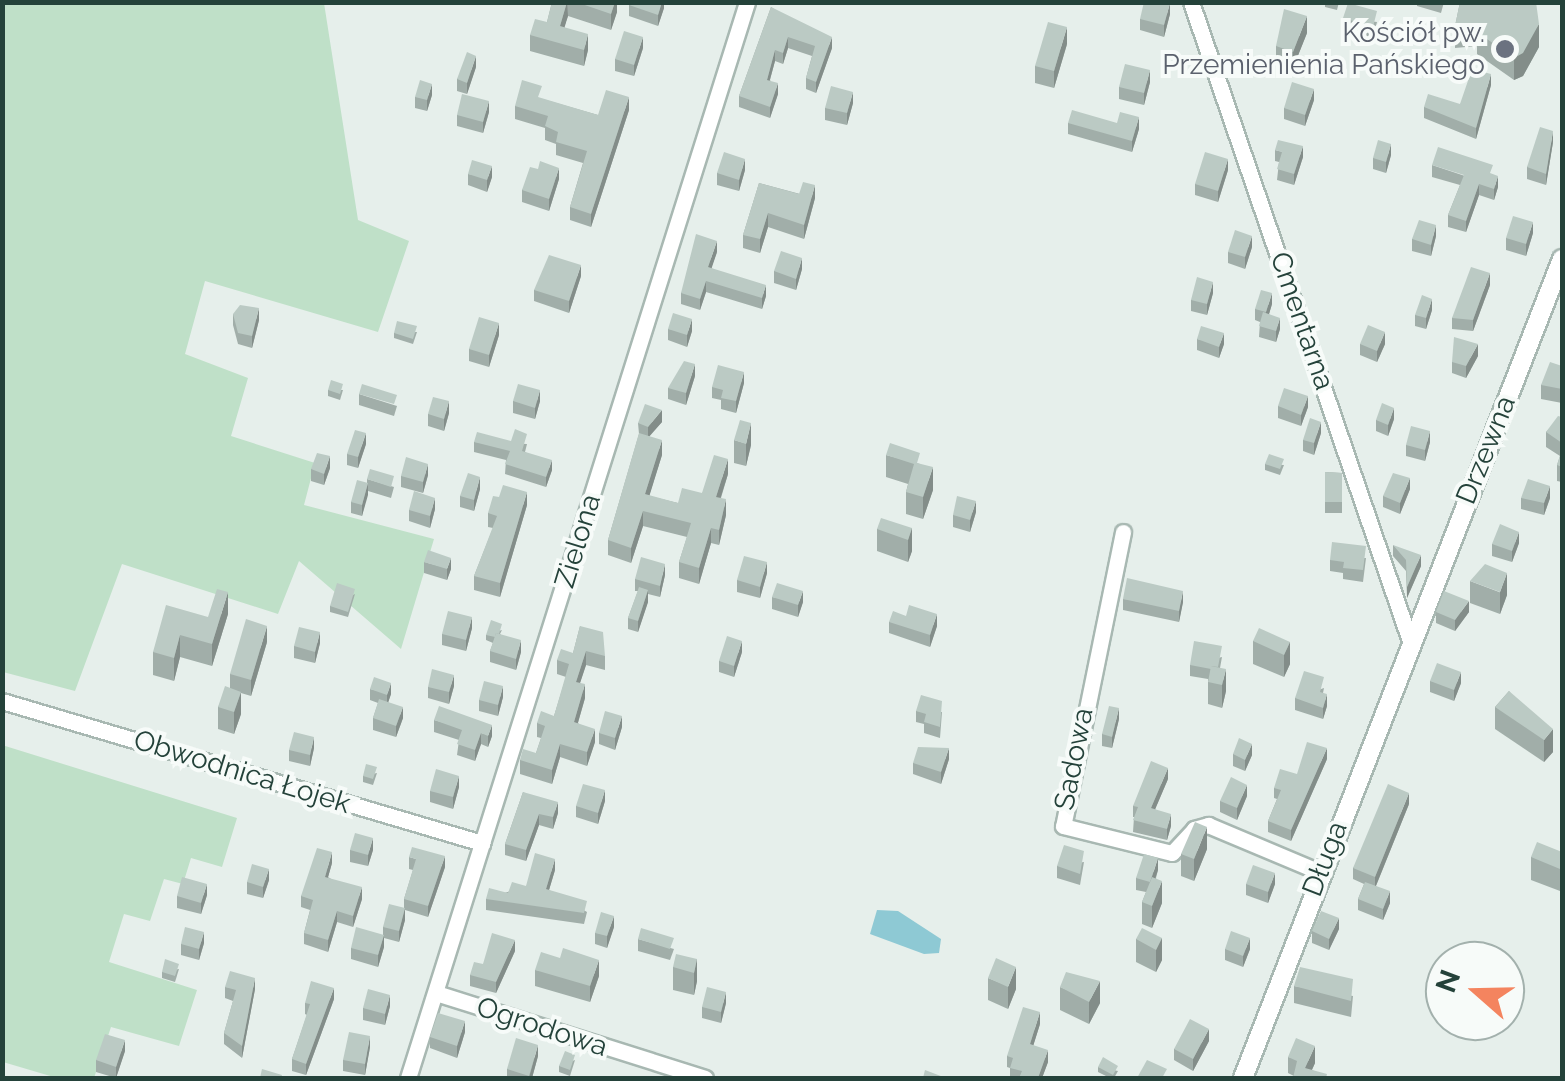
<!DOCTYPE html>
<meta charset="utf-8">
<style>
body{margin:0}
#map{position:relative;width:1565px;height:1081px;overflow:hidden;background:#e6efeb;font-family:Raleway,sans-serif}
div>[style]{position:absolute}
.green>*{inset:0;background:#bfe0c8}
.water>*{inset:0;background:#8ec9d4}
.roads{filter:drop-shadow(2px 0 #a8b8b2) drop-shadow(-2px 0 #a8b8b2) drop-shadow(0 2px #a8b8b2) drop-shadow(0 -2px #a8b8b2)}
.minor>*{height:15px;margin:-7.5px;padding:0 7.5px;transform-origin:7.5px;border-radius:7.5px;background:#fff}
.tertiary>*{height:18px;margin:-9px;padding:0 9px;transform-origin:9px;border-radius:9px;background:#fff}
.wall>*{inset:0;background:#a1aea9}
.shaded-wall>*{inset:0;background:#838d89}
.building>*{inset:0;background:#bbcac4}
.dots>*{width:28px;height:28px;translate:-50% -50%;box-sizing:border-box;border:5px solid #f7fbf9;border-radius:50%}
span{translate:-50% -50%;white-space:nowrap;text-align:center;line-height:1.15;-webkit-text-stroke:8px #f7fbf9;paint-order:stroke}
.worship-label{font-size:28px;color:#5b616d}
.right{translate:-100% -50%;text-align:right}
.street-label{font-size:28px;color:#24423a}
.frame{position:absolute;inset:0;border:5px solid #24423a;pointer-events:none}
.north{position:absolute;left:1425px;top:941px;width:100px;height:100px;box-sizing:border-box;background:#f7fbf9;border:2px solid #a3b1ad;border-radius:50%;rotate:290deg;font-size:28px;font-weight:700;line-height:40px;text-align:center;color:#24423a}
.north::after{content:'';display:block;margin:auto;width:35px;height:45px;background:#f4845f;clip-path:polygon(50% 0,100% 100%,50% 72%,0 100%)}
</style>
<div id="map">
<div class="green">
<i style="clip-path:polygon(2px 3px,324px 3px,358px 220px,409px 241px,378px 332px,205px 281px,185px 354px,248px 378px,231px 436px,315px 463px,304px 505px,434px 539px,401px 649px,299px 561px,278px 614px,122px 564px,75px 691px,3px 672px)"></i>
<i style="clip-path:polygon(2px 745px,237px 818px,222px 867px,191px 858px,183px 884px,164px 879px,150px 921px,124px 914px,109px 962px,197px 990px,179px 1046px,111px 1027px,94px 1078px,57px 1078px,3px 1062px)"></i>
</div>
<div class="water">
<i style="clip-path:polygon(877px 910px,898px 911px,941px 939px,939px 953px,924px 954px,870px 934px)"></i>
</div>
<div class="roads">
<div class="minor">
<i style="left:1191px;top:2px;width:675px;rotate:71.08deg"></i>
<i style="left:1123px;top:532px;width:300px;rotate:101.5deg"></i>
<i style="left:1063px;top:826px;width:112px;rotate:13.9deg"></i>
<i style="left:1172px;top:853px;width:33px;rotate:-47deg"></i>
<i style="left:1194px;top:829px;width:15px;rotate:-16deg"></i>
<i style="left:1208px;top:825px;width:121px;rotate:22.8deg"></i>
<i style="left:2px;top:701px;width:501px;rotate:16.48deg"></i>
<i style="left:436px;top:993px;width:282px;rotate:17.5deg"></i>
<i style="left:408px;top:1078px;width:1128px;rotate:-72.51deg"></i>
</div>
<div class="tertiary">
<i style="left:1243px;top:1078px;width:879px;rotate:-68.72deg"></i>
</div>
</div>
<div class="wall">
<i style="clip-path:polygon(552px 2px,617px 2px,617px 12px,611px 30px,568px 16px,564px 27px,588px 50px,584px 66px,530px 51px,530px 35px,547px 22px)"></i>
<i style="clip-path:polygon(664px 2px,664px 8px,658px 26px,629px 16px,629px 5px)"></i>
<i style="clip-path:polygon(1325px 2px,1339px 2px,1337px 10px,1325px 7px)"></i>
<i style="clip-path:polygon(1417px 2px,1444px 2px,1441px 13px,1417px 6px)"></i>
<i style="clip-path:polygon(1460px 2px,1539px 47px,1523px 76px,1514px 80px,1477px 54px,1477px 46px,1455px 48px,1455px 26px)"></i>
<i style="clip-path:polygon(771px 7px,832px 48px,816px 93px,806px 89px,806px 78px,812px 56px,788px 48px,783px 64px,775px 61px,770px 80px,778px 94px,770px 118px,739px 107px,739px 96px)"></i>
<i style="clip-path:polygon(1170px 14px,1164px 37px,1140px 30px,1140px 19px)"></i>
<i style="clip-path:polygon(1343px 18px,1377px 22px,1373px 38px,1343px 30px)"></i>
<i style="clip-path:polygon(1307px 33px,1293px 68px,1276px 63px,1276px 46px)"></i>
<i style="clip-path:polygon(1067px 44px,1054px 88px,1035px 83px,1035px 66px)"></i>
<i style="clip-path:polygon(643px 48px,634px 76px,615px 71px,615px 59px)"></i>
<i style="clip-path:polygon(476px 67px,467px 94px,457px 91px,457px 79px)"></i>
<i style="clip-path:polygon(1150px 82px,1144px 105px,1119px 99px,1119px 87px)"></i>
<i style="clip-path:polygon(1491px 85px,1476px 139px,1424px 118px,1424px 107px,1460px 104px)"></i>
<i style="clip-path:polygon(432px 95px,427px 111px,415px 108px,415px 97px)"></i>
<i style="clip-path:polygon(542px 99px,598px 115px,629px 110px,591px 227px,570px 220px,570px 207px,583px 163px,556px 155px,556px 144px,545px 140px,545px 128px,515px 119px,515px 106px)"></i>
<i style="clip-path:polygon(1314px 100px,1305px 126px,1284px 119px,1284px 108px)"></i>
<i style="clip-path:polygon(853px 103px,847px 125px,825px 120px,825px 108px)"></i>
<i style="clip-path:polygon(489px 112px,483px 133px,457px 126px,457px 115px)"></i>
<i style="clip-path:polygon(1068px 123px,1117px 123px,1139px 129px,1132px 152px,1068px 134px)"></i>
<i style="clip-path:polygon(1553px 142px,1546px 185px,1527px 179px,1527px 167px)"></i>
<i style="clip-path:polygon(1275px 150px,1303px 157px,1294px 185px,1277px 180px,1279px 162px,1275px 161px)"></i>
<i style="clip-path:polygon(1391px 155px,1386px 173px,1373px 169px,1373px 158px)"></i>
<i style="clip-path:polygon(1432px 165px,1498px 187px,1494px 200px,1479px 195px,1466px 232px,1448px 227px,1448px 215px,1460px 185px,1432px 177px)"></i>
<i style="clip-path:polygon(538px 169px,559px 179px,549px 211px,522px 202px,522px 190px)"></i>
<i style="clip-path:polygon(745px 170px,739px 191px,717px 185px,717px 173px)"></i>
<i style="clip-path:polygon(1228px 170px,1218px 202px,1195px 195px,1195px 184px)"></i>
<i style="clip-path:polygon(468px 174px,492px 177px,487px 192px,468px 185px)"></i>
<i style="clip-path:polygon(759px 183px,815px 198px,804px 239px,768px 227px,760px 253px,743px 248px,743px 235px)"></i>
<i style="clip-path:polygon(1533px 233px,1526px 256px,1506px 250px,1506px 238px)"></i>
<i style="clip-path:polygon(1436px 236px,1431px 256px,1412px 251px,1412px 239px)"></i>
<i style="clip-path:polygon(1252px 247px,1245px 269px,1228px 263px,1228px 252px)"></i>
<i style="clip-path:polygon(717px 252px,711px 268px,766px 296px,762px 309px,706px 292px,700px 310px,681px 304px,681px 293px)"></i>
<i style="clip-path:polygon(802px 269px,796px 290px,774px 283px,774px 271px)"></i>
<i style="clip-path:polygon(581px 276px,569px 313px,534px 301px,534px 290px)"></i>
<i style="clip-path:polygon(1490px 285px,1473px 331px,1452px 329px,1452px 318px)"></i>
<i style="clip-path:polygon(1213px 293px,1207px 315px,1191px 311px,1191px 300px)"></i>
<i style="clip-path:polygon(1272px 304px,1269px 314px,1280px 329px,1276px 342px,1259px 337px,1260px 322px,1255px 320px,1255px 309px)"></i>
<i style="clip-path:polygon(1432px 310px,1426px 329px,1415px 326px,1415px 315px)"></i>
<i style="clip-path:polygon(233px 314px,259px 320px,252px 348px,238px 344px,233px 325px)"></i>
<i style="clip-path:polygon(668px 329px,692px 331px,687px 347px,668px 340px)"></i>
<i style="clip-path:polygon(417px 332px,413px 344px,394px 338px,394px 333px)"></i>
<i style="clip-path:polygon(499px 335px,489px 367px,469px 361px,469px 349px)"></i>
<i style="clip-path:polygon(1197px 339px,1224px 344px,1219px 358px,1197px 350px)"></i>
<i style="clip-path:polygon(1360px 344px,1385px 344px,1377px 362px,1360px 355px)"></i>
<i style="clip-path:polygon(1478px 356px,1466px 378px,1452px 373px,1452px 362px)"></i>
<i style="clip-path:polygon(1562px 366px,1562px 403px,1541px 399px,1541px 385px)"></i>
<i style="clip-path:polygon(695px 376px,686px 405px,668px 399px,668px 388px)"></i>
<i style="clip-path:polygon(744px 383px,736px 413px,721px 409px,721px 400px,712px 398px,712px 387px)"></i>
<i style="clip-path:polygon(328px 390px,343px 390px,340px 400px,328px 396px)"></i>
<i style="clip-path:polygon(359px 394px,397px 406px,394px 416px,359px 405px)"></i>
<i style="clip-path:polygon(513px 401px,540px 401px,535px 419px,513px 413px)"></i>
<i style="clip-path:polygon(1278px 406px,1308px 407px,1301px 426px,1278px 418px)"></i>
<i style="clip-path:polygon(449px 413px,444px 431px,428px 426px,428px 414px)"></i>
<i style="clip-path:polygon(1562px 417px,1562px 482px,1557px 481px,1557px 465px,1560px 456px,1546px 447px,1546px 432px)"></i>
<i style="clip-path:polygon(1394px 419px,1388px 436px,1376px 431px,1376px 420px)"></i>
<i style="clip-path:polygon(662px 422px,649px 436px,662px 455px,649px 496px,678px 503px,702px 493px,728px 474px,721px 498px,726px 515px,719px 545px,711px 543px,699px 584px,679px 578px,679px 562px,687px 537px,643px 526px,631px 563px,608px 555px,608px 540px,639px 434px,638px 423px)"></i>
<i style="clip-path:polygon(1321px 433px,1314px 455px,1303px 451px,1303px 440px)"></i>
<i style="clip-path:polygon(734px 440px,751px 445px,746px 466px,734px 463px)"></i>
<i style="clip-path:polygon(474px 442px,527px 444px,525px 452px,552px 470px,546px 487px,505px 474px,506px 460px,474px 452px)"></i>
<i style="clip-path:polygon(1430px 442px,1425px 461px,1406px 456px,1406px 445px)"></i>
<i style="clip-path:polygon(366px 444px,358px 468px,347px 465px,347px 454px)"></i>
<i style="clip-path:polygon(886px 455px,920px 464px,933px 490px,923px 519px,906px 514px,906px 492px,908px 484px,886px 477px)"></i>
<i style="clip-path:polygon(1265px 464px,1284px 465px,1280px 475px,1265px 470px)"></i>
<i style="clip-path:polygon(330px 468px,324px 485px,311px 481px,311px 469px)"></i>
<i style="clip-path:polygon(1325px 472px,1342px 473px,1342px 513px,1325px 513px)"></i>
<i style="clip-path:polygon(428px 475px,423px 493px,401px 487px,401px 476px)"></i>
<i style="clip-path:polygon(367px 479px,394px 487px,391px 498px,368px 491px,362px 516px,351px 513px,351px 502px,367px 483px)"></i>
<i style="clip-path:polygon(480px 489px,474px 511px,460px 507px,460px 496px)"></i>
<i style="clip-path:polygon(1410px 489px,1400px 514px,1383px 507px,1383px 496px)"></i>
<i style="clip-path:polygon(1521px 498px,1550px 498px,1544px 515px,1521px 509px)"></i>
<i style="clip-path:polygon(527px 505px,500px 597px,474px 590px,474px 576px,493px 528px,488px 527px,488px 513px)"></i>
<i style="clip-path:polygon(435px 509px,430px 528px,409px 521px,409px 510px)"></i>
<i style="clip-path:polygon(976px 512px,970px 532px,953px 527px,953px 515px)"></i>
<i style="clip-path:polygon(912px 528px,912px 551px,908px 562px,877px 551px,877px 529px)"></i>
<i style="clip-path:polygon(1519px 543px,1512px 562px,1492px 556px,1492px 544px)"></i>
<i style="clip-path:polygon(1393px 545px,1421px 566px,1407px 598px,1406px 571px,1393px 556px)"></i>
<i style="clip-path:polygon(1366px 558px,1363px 582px,1343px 579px,1343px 573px,1330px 571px,1330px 560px)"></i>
<i style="clip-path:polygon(424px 562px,451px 569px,447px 580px,424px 573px)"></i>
<i style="clip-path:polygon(767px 573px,760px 598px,737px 592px,737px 580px)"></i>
<i style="clip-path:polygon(665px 575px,660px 597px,648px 594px,648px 602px,638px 632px,628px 629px,628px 618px,638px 591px,635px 591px,635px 579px)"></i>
<i style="clip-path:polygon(1470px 581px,1507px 595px,1500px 614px,1470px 603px)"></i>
<i style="clip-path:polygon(355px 594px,348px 617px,330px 612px,330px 606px)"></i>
<i style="clip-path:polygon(772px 597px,803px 602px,798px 617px,772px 609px)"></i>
<i style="clip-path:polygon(1123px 599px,1183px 602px,1179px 622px,1123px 610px)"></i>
<i style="clip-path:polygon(1436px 612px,1469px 612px,1455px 631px,1436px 623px)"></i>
<i style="clip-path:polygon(228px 614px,212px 666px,180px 657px,174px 681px,153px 675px,153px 652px,208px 617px)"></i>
<i style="clip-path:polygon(906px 616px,937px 626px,930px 647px,889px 633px,889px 622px)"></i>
<i style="clip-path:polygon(580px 626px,605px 656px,605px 670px,586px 665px,580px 683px,585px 698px,578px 723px,595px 742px,587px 766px,560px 757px,552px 784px,520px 774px,520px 760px,536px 753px,541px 738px,537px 737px,537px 723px,554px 716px,566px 677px,557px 674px,557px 660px,573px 653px)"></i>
<i style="clip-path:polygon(472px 628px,466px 651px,442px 645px,442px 634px)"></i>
<i style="clip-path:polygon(502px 630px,500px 634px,521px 652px,516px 670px,490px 662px,490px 651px,493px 643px,486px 640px,486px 635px)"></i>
<i style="clip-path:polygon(1253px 641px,1290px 642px,1290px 664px,1284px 677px,1253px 664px)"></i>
<i style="clip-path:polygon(267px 642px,251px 696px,241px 693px,241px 714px,234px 734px,218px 729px,218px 707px,230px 688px,230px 674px)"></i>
<i style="clip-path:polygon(320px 643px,315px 663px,294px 658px,294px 646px)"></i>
<i style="clip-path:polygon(742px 652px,734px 677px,719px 672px,719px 661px)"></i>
<i style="clip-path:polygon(1222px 657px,1220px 668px,1226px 691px,1222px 708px,1208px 704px,1208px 679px,1190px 676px,1190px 665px)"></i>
<i style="clip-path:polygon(1430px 681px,1461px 683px,1454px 701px,1430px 692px)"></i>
<i style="clip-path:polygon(454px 686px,449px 704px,428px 698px,428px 687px)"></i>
<i style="clip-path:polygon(1324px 688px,1323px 693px,1327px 706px,1323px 719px,1295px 710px,1295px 698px)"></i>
<i style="clip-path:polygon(370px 689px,391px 694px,388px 702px,403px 718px,396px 737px,373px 730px,373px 718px,378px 703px,370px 700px)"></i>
<i style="clip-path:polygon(1509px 691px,1553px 752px,1544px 762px,1495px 729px,1495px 707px)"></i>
<i style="clip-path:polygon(503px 697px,498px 716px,479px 711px,479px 700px)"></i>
<i style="clip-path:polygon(916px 711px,942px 712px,940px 738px,924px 733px,924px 724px,916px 722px)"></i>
<i style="clip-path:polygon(1119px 719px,1112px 748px,1102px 746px,1102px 734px)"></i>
<i style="clip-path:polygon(434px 720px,492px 736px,488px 747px,481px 744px,475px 761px,457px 755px,459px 740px,434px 732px)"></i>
<i style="clip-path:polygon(622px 727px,615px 750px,599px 744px,599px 733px)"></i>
<i style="clip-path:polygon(314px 748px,310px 766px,289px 761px,289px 750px)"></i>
<i style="clip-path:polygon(1233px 754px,1252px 755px,1245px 771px,1233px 766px)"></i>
<i style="clip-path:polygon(949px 759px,941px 784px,913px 774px,913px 763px)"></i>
<i style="clip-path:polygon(1327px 759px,1291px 841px,1268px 832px,1268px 821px,1277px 799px,1274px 798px,1274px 788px)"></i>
<i style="clip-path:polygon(377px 773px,373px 785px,363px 782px,363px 776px)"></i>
<i style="clip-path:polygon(1168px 779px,1155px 809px,1171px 826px,1167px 840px,1133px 832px,1134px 817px,1133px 817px,1133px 806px)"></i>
<i style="clip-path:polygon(459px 787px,453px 809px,430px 802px,430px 791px)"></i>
<i style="clip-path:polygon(523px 792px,558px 813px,553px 829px,539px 825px,526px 861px,505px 855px,505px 844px)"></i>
<i style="clip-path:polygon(1247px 796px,1237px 820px,1220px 812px,1220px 801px)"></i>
<i style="clip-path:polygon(605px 801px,598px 824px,576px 817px,576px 806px)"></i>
<i style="clip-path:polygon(1409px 804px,1376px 886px,1390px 903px,1383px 920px,1358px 910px,1358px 899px,1364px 884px,1353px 879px,1353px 868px)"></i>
<i style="clip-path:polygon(1207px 849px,1194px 881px,1181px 876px,1181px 854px)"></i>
<i style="clip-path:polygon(350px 850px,373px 850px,368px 866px,350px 862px)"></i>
<i style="clip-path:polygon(1562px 852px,1562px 886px,1560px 891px,1531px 880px,1531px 857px)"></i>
<i style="clip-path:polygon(409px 857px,445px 867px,428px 917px,405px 910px,405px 920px,399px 942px,384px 938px,384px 947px,378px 967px,351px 959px,351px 948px,383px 935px,383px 927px,404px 908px,404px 899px,413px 870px,409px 869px)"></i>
<i style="clip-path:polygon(1084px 862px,1080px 885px,1057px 878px,1057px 866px)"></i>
<i style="clip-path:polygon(332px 863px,328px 877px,362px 899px,353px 927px,337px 922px,328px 952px,304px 944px,304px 933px,310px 910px,301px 907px,301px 896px)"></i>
<i style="clip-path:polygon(555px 870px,549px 890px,587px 912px,584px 924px,486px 910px,486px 899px,526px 886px)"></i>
<i style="clip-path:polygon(1158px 870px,1156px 878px,1162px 903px,1152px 928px,1142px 924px,1142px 902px,1146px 892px,1136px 890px,1136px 878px)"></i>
<i style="clip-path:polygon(269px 880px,263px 898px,247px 894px,247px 882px)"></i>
<i style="clip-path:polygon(1246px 884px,1275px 884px,1268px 903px,1246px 895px)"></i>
<i style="clip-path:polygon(207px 895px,201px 914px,177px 908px,177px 896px)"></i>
<i style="clip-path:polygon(614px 927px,607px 948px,595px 944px,595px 933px)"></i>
<i style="clip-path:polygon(1339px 929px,1329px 950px,1312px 943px,1312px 931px)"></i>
<i style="clip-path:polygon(1162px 938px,1162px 960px,1156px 972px,1136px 962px,1136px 939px)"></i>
<i style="clip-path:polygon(638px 939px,674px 949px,670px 960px,638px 951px)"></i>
<i style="clip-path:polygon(204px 943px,199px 960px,181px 955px,181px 944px)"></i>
<i style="clip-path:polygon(1225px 949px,1250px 949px,1243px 967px,1225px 960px)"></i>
<i style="clip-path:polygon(515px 951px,496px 993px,470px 986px,470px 975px,483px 964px)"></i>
<i style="clip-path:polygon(697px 959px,697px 981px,694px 995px,673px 990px,673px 967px)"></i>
<i style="clip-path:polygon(179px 969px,175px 982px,162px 978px,162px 972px)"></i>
<i style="clip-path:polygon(535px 970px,599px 976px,590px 1002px,535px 986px)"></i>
<i style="clip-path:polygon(988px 978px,1016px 989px,1008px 1009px,988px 1000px)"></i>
<i style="clip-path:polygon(1294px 986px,1353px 996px,1351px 1017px,1294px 1003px)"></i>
<i style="clip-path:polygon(225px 987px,255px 989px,242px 1058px,224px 1044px,224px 1033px,233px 1001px,225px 998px)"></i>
<i style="clip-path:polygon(1060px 987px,1100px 1003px,1089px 1024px,1060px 1010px)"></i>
<i style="clip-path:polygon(334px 999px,306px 1075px,292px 1071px,292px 1059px,307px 1015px,305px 1014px,305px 1003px)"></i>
<i style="clip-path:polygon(726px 1003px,721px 1023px,702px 1018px,702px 1007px)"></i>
<i style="clip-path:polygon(390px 1006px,385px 1025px,363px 1020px,363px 1008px)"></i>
<i style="clip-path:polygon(1040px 1024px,1033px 1046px,1048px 1062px,1042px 1078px,1010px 1078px,1010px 1068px,1007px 1067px,1007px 1056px)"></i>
<i style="clip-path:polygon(465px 1032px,457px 1058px,430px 1048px,430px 1037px)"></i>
<i style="clip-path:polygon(1209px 1041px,1193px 1071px,1174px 1060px,1174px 1049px)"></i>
<i style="clip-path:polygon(370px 1047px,365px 1075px,343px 1071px,343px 1060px)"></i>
<i style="clip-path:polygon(125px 1051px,116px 1078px,96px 1072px,96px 1060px)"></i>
<i style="clip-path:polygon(538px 1056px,532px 1078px,507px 1078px,507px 1069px)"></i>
<i style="clip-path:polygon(1288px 1057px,1315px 1063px,1312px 1070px,1327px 1078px,1294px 1076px,1288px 1073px)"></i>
<i style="clip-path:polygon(575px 1060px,570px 1076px,559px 1072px,559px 1066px)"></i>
<i style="clip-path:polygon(1098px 1067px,1118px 1071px,1114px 1078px,1110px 1078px,1098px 1072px)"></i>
</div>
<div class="shaded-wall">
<i style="clip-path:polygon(567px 2px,568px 16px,560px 42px,560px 26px)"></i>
<i style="clip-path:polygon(615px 2px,617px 2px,617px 12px,611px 30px,611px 14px)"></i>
<i style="clip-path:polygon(662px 2px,664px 2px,664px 8px,658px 26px,658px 15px)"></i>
<i style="clip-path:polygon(1170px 3px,1170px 14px,1164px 37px,1164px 25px)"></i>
<i style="clip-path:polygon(1307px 16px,1307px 33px,1293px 68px,1293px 52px)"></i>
<i style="clip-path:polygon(1539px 24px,1539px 47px,1523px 76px,1514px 80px,1514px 58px)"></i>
<i style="clip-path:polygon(1067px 27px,1067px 44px,1054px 88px,1054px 71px)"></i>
<i style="clip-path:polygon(588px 34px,588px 50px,584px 66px,584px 50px)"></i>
<i style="clip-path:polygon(643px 37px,643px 48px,634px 76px,634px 65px)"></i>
<i style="clip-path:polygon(788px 37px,788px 48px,783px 64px,783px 53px)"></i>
<i style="clip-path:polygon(832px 37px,832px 48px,816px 93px,816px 82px)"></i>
<i style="clip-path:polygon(775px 50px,775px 61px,767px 90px,767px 80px)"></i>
<i style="clip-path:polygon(476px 56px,476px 67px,467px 94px,467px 83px)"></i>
<i style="clip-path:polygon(1150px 70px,1150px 82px,1144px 105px,1144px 93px)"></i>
<i style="clip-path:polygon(1491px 74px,1491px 85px,1476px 139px,1476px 128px)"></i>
<i style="clip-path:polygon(778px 83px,778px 94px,770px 118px,770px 107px)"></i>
<i style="clip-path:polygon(432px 84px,432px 95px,427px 111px,427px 100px)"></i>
<i style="clip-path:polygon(1314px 89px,1314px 100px,1305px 126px,1305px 115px)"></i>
<i style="clip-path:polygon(853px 92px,853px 103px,847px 125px,847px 113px)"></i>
<i style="clip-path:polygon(629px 97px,629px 110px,591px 227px,591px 214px)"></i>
<i style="clip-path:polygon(489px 101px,489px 112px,483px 133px,483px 122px)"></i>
<i style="clip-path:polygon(1139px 117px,1139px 129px,1132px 152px,1132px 141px)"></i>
<i style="clip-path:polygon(1553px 131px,1553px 142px,1546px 185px,1546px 174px)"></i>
<i style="clip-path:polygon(1391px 144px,1391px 155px,1386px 173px,1386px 162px)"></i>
<i style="clip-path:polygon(1303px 146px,1303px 157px,1294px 185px,1294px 174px)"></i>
<i style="clip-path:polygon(745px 159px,745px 170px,739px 191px,739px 180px)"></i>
<i style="clip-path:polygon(1228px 159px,1228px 170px,1218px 202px,1218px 191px)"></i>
<i style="clip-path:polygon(492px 166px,492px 177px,487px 192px,487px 180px)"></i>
<i style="clip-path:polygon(559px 168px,559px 179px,549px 211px,549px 199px)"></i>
<i style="clip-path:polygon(1498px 176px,1498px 187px,1494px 200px,1494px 189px)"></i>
<i style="clip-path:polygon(1479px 184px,1479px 195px,1466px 232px,1466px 221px)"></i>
<i style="clip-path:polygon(815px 185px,815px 198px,804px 239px,804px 225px)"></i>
<i style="clip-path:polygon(768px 213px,768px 227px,760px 253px,760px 239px)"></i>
<i style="clip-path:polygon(1533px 222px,1533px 233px,1526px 256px,1526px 244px)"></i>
<i style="clip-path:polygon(1436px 225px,1436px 236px,1431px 256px,1431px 245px)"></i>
<i style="clip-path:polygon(1252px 236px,1252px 247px,1245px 269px,1245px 257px)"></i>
<i style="clip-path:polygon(717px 241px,717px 252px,708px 279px,708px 267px)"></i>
<i style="clip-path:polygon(802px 258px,802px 269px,796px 290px,796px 279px)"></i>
<i style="clip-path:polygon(581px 265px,581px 276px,569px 313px,569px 301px)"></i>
<i style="clip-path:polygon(1490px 273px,1490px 285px,1473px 331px,1473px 320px)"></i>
<i style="clip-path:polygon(706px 281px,706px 292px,700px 310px,700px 299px)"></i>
<i style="clip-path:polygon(1213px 282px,1213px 293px,1207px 315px,1207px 304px)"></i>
<i style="clip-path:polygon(766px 285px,766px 296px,762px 309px,762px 298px)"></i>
<i style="clip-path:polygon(1272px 293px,1272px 304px,1266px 324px,1266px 312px)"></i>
<i style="clip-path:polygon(1432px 299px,1432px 310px,1426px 329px,1426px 318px)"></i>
<i style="clip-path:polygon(259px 308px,259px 320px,252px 348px,252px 336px)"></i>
<i style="clip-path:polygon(1280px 318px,1280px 329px,1276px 342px,1276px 331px)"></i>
<i style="clip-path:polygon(692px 319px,692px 331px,687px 347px,687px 335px)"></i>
<i style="clip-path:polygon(499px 323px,499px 335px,489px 367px,489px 355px)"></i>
<i style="clip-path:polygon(1385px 332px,1385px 344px,1377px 362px,1377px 351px)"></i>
<i style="clip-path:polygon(1224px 333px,1224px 344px,1219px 358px,1219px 347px)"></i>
<i style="clip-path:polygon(1478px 344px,1478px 356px,1466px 378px,1466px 366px)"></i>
<i style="clip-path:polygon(695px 364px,695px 376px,686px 405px,686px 393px)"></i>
<i style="clip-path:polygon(744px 372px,744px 383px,736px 413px,736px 401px)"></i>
<i style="clip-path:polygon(540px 390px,540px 401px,535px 419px,535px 408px)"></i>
<i style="clip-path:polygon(1308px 396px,1308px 407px,1301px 426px,1301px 415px)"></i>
<i style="clip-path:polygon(449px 401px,449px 413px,444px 431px,444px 419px)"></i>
<i style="clip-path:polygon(1394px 408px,1394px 419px,1388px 436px,1388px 425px)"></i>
<i style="clip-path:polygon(662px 410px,662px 422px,648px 438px,648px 427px)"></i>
<i style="clip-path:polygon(1321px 422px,1321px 433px,1314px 455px,1314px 443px)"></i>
<i style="clip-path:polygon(751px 423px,751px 445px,746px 466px,746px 444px)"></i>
<i style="clip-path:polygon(1430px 431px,1430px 442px,1425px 461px,1425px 450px)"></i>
<i style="clip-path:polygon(366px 433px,366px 444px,358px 468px,358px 457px)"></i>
<i style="clip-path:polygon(662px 440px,662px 455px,645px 510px,645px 494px)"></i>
<i style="clip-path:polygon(330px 456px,330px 468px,324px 485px,324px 474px)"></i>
<i style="clip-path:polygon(728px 459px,728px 474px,716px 512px,716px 497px)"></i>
<i style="clip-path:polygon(552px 460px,552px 470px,546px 487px,546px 477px)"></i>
<i style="clip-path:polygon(428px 464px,428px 475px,423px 493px,423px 482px)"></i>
<i style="clip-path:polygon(933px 467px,933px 490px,923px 519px,923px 497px)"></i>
<i style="clip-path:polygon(480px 477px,480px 489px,474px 511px,474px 500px)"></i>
<i style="clip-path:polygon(1410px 478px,1410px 489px,1400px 514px,1400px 503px)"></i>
<i style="clip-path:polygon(368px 483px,368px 495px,362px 516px,362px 505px)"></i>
<i style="clip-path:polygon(1550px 486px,1550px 498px,1544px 515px,1544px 503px)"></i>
<i style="clip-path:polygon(527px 492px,527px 505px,500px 597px,500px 583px)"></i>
<i style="clip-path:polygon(435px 498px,435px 509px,430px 528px,430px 516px)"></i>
<i style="clip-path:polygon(726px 499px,726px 515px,719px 545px,719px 530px)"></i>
<i style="clip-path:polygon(976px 501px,976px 512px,970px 532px,970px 520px)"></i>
<i style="clip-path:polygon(643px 511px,643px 526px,631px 563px,631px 548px)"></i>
<i style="clip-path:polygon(711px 528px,711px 543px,699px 584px,699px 568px)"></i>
<i style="clip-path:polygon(912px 528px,912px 551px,908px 562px,908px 540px)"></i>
<i style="clip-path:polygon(1519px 532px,1519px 543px,1512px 562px,1512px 551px)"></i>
<i style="clip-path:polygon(1421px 555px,1421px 566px,1407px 598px,1407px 587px)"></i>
<i style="clip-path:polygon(451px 558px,451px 569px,447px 580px,447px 569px)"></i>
<i style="clip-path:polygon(767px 562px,767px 573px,760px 598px,760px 587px)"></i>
<i style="clip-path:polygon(665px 564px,665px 575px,660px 597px,660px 586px)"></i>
<i style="clip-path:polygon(1507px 573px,1507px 595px,1500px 614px,1500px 592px)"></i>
<i style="clip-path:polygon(648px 590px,648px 602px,638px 632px,638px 621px)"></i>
<i style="clip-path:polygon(803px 591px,803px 602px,798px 617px,798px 605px)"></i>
<i style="clip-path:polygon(1183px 591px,1183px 602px,1179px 622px,1179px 611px)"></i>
<i style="clip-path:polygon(228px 592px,228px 614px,212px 666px,212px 644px)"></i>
<i style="clip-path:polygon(1469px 601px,1469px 612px,1455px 631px,1455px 620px)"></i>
<i style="clip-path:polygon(937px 614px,937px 626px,930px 647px,930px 635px)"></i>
<i style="clip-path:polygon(472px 617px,472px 628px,466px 651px,466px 640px)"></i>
<i style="clip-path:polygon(267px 626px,267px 642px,251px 696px,251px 680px)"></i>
<i style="clip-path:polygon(320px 632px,320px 643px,315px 663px,315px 652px)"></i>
<i style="clip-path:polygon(180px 635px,180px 657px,174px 681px,174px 658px)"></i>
<i style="clip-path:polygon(521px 640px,521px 652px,516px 670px,516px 659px)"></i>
<i style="clip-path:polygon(742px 641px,742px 652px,734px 677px,734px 666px)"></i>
<i style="clip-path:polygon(1290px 642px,1290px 664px,1284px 677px,1284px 655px)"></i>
<i style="clip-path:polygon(586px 651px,586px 665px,576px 695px,576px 682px)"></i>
<i style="clip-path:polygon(1226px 669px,1226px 691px,1222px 708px,1222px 685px)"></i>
<i style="clip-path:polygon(1461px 672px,1461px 683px,1454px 701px,1454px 690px)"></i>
<i style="clip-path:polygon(454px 675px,454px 686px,449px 704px,449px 692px)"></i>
<i style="clip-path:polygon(391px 683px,391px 694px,387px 706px,387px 695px)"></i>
<i style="clip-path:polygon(585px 684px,585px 698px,574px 736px,574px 722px)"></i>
<i style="clip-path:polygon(503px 686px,503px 697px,498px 716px,498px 705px)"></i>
<i style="clip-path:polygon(241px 692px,241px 714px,234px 734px,234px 712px)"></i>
<i style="clip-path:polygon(1327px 694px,1327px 706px,1323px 719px,1323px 708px)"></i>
<i style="clip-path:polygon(403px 707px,403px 718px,396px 737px,396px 726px)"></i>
<i style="clip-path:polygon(1119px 708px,1119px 719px,1112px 748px,1112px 737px)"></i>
<i style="clip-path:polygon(622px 716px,622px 727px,615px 750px,615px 738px)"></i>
<i style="clip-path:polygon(492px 725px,492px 736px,488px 747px,488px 736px)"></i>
<i style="clip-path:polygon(595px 729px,595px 742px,587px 766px,587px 752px)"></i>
<i style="clip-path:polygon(1553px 729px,1553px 752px,1544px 762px,1544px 740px)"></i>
<i style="clip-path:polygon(481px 733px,481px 744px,475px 761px,475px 750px)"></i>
<i style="clip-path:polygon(314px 737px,314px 748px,310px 766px,310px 755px)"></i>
<i style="clip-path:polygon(560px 744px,560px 757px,552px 784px,552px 770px)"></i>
<i style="clip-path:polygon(1252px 744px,1252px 755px,1245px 771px,1245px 760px)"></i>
<i style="clip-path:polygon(949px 748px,949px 759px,941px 784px,941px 772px)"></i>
<i style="clip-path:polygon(1327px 748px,1327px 759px,1291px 841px,1291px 830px)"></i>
<i style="clip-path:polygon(1168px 768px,1168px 779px,1151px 819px,1151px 808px)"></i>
<i style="clip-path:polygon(459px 776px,459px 787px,453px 809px,453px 797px)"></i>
<i style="clip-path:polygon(1247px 785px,1247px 796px,1237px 820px,1237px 808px)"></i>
<i style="clip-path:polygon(605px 790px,605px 801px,598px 824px,598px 813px)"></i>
<i style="clip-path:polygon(1409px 793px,1409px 804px,1375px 888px,1375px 877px)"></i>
<i style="clip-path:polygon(558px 802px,558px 813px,553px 829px,553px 817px)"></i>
<i style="clip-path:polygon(539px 814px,539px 825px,526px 861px,526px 850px)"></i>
<i style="clip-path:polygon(1171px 814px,1171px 826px,1167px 840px,1167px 829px)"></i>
<i style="clip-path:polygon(1207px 827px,1207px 849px,1194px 881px,1194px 859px)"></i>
<i style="clip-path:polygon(373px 838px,373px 850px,368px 866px,368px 855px)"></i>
<i style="clip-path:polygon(332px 852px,332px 863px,325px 888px,325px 877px)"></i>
<i style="clip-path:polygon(445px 856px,445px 867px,428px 917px,428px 906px)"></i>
<i style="clip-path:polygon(1158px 858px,1158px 870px,1150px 894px,1150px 883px)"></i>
<i style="clip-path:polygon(555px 859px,555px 870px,546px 900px,546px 889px)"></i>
<i style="clip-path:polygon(1562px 864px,1562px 886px,1560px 891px,1560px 869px)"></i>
<i style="clip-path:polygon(269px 869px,269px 880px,263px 898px,263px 887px)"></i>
<i style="clip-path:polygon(1275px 873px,1275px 884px,1268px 903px,1268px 892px)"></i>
<i style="clip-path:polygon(1162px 881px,1162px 903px,1152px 928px,1152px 906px)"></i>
<i style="clip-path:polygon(207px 884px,207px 895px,201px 914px,201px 903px)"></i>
<i style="clip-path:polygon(362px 887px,362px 899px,353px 927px,353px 916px)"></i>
<i style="clip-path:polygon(1390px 891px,1390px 903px,1383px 920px,1383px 909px)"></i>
<i style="clip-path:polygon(405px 908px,405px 920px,399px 942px,399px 931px)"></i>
<i style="clip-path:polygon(337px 911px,337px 922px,328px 952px,328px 940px)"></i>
<i style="clip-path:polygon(614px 916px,614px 927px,607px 948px,607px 936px)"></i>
<i style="clip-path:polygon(1339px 918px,1339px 929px,1329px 950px,1329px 939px)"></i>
<i style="clip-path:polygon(204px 932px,204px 943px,199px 960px,199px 949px)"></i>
<i style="clip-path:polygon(384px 935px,384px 947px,378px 967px,378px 955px)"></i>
<i style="clip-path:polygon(1162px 938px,1162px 960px,1156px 972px,1156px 950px)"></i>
<i style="clip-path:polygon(1250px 938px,1250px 949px,1243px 967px,1243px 956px)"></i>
<i style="clip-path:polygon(515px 940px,515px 951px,496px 993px,496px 982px)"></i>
<i style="clip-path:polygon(697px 959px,697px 981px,694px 995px,694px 973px)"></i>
<i style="clip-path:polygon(599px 960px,599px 976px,590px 1002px,590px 986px)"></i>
<i style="clip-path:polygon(1016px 967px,1016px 989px,1008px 1009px,1008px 987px)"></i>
<i style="clip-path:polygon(255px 978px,255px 989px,242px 1058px,242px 1046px)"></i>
<i style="clip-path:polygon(1100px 981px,1100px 1003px,1089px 1024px,1089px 1002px)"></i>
<i style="clip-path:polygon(334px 988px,334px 999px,306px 1075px,306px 1064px)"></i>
<i style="clip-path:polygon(726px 992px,726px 1003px,721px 1023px,721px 1012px)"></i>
<i style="clip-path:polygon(390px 995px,390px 1006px,385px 1025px,385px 1014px)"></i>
<i style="clip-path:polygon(1040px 1012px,1040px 1024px,1030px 1056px,1030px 1044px)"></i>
<i style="clip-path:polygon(465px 1021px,465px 1032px,457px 1058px,457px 1046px)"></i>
<i style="clip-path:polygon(1209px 1029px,1209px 1041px,1193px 1071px,1193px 1059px)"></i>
<i style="clip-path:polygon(370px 1036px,370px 1047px,365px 1075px,365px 1064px)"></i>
<i style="clip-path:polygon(125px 1040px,125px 1051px,116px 1078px,116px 1067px)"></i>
<i style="clip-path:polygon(538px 1045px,538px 1056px,532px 1078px,529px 1078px)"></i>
<i style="clip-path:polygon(1315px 1046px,1315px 1063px,1308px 1078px,1305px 1068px)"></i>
<i style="clip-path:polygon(1048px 1050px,1048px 1062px,1042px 1078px,1038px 1078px)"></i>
</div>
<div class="building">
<i style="clip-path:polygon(552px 2px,567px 2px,560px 26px,588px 34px,584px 50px,530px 35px,535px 19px,547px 22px)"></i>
<i style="clip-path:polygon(576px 2px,615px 2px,611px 14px)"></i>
<i style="clip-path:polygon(630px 2px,662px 2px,658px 15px,629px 5px)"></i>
<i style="clip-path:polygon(1144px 2px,1170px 3px,1164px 25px,1140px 19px)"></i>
<i style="clip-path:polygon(1460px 2px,1536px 2px,1539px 24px,1523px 53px,1514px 58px,1477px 32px,1478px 24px,1455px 26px)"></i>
<i style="clip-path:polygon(1348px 3px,1377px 11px,1373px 27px,1343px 18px)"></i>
<i style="clip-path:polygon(771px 7px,832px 37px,816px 82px,806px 78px,815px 46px,788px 37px,783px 53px,775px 50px,767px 80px,778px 83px,770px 107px,739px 96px)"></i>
<i style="clip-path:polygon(1284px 9px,1307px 16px,1293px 52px,1276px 46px)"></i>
<i style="clip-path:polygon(1048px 22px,1067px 27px,1054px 71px,1035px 66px)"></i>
<i style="clip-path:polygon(624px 31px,643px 37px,634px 65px,615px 59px)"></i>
<i style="clip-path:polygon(467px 52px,476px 56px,467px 83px,457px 79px)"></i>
<i style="clip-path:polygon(1125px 64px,1150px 70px,1144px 93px,1119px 87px)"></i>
<i style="clip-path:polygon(1472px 69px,1491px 74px,1476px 128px,1424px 107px,1428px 94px,1460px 104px)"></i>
<i style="clip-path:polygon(420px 80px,432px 84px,427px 100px,415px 97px)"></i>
<i style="clip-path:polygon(522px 80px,542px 86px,538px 97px,598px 115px,606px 90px,629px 97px,591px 214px,570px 207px,587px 151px,556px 142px,558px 132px,545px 126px,548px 116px,515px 106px)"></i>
<i style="clip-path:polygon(1292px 82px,1314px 89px,1305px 115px,1284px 108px)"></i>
<i style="clip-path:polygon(831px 86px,853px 92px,847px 113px,825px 108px)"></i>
<i style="clip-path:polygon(462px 94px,489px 101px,483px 122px,457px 115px)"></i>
<i style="clip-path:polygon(1072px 110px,1117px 123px,1120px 112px,1139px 117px,1132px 141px,1068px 123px)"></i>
<i style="clip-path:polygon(1540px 127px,1553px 131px,1546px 174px,1527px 167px)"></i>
<i style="clip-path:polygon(1278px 140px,1303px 146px,1294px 174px,1277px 169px,1282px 152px,1275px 150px)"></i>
<i style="clip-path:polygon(1378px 140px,1391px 144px,1386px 162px,1373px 158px)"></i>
<i style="clip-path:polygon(1438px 147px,1493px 165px,1490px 173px,1498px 176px,1494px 189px,1479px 184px,1466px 221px,1448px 215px,1464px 175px,1432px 165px)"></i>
<i style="clip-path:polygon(724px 152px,745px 159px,739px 180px,717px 173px)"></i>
<i style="clip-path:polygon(1205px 152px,1228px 159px,1218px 191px,1195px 184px)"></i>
<i style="clip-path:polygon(472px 160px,492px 166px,487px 180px,468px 174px)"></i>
<i style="clip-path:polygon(540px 161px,559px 168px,549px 199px,522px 190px,530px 167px,538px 169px)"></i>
<i style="clip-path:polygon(803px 182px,815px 185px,804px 225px,768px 213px,760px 239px,743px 235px,759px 183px,799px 194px)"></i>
<i style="clip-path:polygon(1513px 216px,1533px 222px,1526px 244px,1506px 238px)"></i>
<i style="clip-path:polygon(1419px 220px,1436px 225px,1431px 245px,1412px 239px)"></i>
<i style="clip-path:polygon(1235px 230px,1252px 236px,1245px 257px,1228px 252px)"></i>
<i style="clip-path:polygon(696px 234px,717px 241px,708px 267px,766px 285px,762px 298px,706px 281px,700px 299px,681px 293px)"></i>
<i style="clip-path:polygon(781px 251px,802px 258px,796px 279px,774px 271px)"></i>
<i style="clip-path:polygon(549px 255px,581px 265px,569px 301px,534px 290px)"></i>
<i style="clip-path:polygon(1471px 267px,1490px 273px,1473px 320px,1452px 318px)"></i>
<i style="clip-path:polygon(1197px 277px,1213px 282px,1207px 304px,1191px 300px)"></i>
<i style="clip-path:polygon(1261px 290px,1272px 293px,1266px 312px,1255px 309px)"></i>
<i style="clip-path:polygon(1422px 295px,1432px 299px,1426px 318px,1415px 315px)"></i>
<i style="clip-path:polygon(240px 305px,259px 308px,252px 336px,238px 333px,233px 314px)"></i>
<i style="clip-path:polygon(1263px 312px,1280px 318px,1276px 331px,1259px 326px)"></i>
<i style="clip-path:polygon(673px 313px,692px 319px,687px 335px,668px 329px)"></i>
<i style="clip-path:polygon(479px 317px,499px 323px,489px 355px,469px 349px)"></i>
<i style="clip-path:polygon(397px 321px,417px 326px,413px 339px,394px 333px)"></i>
<i style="clip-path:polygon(1368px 325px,1385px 332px,1377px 351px,1360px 344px)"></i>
<i style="clip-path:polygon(1201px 326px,1224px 333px,1219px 347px,1197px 339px)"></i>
<i style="clip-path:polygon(1454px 337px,1478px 344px,1466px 366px,1452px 362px)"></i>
<i style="clip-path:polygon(684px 361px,695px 364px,686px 393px,668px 388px)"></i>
<i style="clip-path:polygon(1550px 362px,1562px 366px,1562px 389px,1541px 385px)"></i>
<i style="clip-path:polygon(718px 365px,744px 372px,736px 401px,721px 398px,723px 390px,712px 387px)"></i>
<i style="clip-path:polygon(331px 380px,343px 384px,340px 394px,328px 390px)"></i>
<i style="clip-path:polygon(362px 384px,397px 395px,394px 404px,359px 394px)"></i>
<i style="clip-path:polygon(518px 384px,540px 390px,535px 408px,513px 401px)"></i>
<i style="clip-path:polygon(1284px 388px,1308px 396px,1301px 415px,1278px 406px)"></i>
<i style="clip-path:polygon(433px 397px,449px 401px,444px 419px,428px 414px)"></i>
<i style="clip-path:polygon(1382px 403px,1394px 408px,1388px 425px,1376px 420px)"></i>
<i style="clip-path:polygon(645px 404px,662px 410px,648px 427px,638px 423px)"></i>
<i style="clip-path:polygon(1558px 416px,1562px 417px,1562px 443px,1546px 432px)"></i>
<i style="clip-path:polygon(1310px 418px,1321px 422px,1314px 443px,1303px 440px)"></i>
<i style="clip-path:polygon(740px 420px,751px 423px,746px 444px,734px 440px)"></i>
<i style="clip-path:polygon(1411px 426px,1430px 431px,1425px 450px,1406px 445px)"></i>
<i style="clip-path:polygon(515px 429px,527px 434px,522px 451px,552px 460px,546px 477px,505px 464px,510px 451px,474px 442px,477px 432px,511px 441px)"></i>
<i style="clip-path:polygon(355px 430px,366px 433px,358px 457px,347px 454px)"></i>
<i style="clip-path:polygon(639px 433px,662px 440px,645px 494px,678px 503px,682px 488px,702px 493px,714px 455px,728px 459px,716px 497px,726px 499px,719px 530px,711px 528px,699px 568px,679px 562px,691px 523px,643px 511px,631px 548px,608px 540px)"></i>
<i style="clip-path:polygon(890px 443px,920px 453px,917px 463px,933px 467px,923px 497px,906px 492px,914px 464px,886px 455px)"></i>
<i style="clip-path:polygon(1562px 449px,1562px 467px,1557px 465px)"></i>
<i style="clip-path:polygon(317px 453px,330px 456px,324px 474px,311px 469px)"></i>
<i style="clip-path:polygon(1269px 454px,1284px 459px,1280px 469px,1265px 464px)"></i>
<i style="clip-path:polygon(406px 457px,428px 464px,423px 482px,401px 476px)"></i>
<i style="clip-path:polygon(370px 469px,394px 476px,391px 487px,367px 479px)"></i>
<i style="clip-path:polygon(1325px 472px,1342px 473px,1342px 502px,1325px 502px)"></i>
<i style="clip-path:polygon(468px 473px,480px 477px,474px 500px,460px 496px)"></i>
<i style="clip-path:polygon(1393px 473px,1410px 478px,1400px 503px,1383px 496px)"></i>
<i style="clip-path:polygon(1528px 479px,1550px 486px,1544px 503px,1521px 498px)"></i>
<i style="clip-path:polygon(357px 480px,368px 483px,362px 505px,351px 502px)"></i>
<i style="clip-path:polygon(503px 485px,527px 492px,500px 583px,474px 576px,497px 516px,488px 513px,493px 496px,499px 497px)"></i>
<i style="clip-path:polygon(414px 491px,435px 498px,430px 516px,409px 510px)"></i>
<i style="clip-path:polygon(957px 496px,976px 501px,970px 520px,953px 515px)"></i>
<i style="clip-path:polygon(881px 518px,912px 528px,908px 540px,877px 529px)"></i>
<i style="clip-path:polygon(1500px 524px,1519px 532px,1512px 551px,1492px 544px)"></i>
<i style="clip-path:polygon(1332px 542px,1366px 546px,1363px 570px,1343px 568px,1344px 562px,1330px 560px)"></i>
<i style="clip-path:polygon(1393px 545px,1421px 555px,1407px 587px,1406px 560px)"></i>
<i style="clip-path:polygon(428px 550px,451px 558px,447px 569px,424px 562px)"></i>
<i style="clip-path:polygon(744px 556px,767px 562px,760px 587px,737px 580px)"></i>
<i style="clip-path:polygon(641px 557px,665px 564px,660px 586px,635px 579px)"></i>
<i style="clip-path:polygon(1485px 564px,1507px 573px,1500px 592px,1470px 581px)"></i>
<i style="clip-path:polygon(1127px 578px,1183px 591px,1179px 611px,1123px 599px)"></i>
<i style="clip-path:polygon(337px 583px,355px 589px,348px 612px,330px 606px)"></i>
<i style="clip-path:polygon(777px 583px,803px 591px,798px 605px,772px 597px)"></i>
<i style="clip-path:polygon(639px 587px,648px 590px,638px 621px,628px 618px)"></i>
<i style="clip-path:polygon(217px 589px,228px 592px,212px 644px,180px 635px,174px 658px,153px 652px,166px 605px,208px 617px)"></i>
<i style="clip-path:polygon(1444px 591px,1469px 601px,1455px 620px,1436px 612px)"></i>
<i style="clip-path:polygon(909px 605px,937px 614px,930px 635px,889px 622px,893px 611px,906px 616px)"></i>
<i style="clip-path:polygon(448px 611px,472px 617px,466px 640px,442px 634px)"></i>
<i style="clip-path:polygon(246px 619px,267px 626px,251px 680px,230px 674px)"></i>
<i style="clip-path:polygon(491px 620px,502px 624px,499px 634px,496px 633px,495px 637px,486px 635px)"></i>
<i style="clip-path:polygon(580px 626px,603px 632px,605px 656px,586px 651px,576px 682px,585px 684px,574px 722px,595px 729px,587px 752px,560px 744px,552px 770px,520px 760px,523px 749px,536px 753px,545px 726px,537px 723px,541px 711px,554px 716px,569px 664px,557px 660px,561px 649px,573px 653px)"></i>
<i style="clip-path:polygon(299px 627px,320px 632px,315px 652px,294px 646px)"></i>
<i style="clip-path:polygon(1259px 628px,1290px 642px,1284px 655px,1253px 641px)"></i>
<i style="clip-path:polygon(496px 633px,521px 640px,516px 659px,490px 651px)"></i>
<i style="clip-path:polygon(727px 636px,742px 641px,734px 666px,719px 661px)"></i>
<i style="clip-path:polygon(1194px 641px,1222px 646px,1218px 667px,1211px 666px,1211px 669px,1190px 665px)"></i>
<i style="clip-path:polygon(1437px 663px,1461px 672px,1454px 690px,1430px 681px)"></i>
<i style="clip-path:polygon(1211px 666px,1226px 669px,1222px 685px,1208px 682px)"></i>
<i style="clip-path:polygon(432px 669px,454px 675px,449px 692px,428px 687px)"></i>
<i style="clip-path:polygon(1304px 671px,1324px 677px,1320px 692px,1327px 694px,1323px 708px,1295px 698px)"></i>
<i style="clip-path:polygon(374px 677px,391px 683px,387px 695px,370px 689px)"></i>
<i style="clip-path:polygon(484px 681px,503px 686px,498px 705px,479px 700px)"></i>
<i style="clip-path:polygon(225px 686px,241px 692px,234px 712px,218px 707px)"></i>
<i style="clip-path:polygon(1509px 691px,1553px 729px,1544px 740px,1495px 707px)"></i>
<i style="clip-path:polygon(921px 695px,942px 701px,940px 727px,924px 722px,926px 714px,916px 711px)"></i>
<i style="clip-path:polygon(379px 699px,403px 707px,396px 726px,373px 718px)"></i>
<i style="clip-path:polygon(439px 706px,492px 725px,488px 736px,481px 733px,475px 750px,457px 744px,462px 730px,434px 720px)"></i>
<i style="clip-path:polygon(1109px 706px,1119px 708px,1112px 737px,1102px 734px)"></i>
<i style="clip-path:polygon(605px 711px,622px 716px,615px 738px,599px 733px)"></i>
<i style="clip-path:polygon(294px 732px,314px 737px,310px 755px,289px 750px)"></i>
<i style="clip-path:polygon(1239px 738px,1252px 744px,1245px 760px,1233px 754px)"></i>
<i style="clip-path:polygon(1307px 742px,1327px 748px,1291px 830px,1268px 821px,1281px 790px,1274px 788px,1280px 769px,1297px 774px)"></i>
<i style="clip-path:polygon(918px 747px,949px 748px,941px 772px,913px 763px)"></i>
<i style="clip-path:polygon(1151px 761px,1168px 768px,1151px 808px,1171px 814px,1167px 829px,1133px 820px,1138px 807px,1133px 806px)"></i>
<i style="clip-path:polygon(366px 764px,377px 767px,373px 779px,363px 776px)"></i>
<i style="clip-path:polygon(436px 769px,459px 776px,453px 797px,430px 791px)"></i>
<i style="clip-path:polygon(1231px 777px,1247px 785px,1237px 808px,1220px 801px)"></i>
<i style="clip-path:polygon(583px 784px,605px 790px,598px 813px,576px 806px)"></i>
<i style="clip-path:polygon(1388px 784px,1409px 793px,1375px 877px,1353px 868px)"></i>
<i style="clip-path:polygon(523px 792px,558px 802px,553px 817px,539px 814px,526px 850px,505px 844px)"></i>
<i style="clip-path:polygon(1195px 822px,1207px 827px,1194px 859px,1181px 854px)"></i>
<i style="clip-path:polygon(355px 833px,373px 838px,368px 855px,350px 850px)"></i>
<i style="clip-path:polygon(1537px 842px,1562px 852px,1562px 864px,1560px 869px,1531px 857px)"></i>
<i style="clip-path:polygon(1064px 845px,1084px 851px,1080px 874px,1057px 866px)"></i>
<i style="clip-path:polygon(412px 847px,445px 856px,428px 906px,404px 899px,416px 859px,409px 857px)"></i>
<i style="clip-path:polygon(317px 848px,332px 852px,325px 877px,362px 887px,353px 916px,337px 911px,328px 940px,304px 933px,313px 900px,301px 896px)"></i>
<i style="clip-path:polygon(535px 853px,555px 859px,546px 889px,587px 901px,584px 913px,486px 899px,489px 888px,508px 893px,512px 882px,526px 886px)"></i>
<i style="clip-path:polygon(1144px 854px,1158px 858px,1150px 882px,1136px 878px)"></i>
<i style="clip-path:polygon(252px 864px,269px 869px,263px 887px,247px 882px)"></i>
<i style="clip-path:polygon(1253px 865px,1275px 873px,1268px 892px,1246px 884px)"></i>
<i style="clip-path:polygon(182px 877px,207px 884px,201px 903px,177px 896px)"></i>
<i style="clip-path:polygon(1152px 877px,1162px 881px,1152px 906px,1142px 902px)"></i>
<i style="clip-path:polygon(1365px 882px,1390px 891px,1383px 909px,1358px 899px)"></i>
<i style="clip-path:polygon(389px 904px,405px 908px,399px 931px,383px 927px)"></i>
<i style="clip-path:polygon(1321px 911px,1339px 918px,1329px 939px,1312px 931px)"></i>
<i style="clip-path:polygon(601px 912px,614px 916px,607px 936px,595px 933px)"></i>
<i style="clip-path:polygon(185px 927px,204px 932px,199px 949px,181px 944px)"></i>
<i style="clip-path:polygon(356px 927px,384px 935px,378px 955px,351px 948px)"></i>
<i style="clip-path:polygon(641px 928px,674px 938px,670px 949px,638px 939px)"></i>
<i style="clip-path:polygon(1142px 928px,1162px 938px,1156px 950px,1136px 939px)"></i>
<i style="clip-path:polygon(1231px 931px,1250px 938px,1243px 956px,1225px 949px)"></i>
<i style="clip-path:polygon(492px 933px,515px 940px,496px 982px,470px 975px,474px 962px,483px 964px)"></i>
<i style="clip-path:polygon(563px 948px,599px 960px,590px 986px,535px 970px,541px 952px,560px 958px)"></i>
<i style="clip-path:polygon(676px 954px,697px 959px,694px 973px,673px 967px)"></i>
<i style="clip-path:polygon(996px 958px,1016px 967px,1008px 987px,988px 978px)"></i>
<i style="clip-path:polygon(165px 959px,179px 964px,175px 976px,162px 972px)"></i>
<i style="clip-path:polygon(1300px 967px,1353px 979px,1351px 1001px,1294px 986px)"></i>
<i style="clip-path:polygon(230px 971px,255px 978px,242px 1046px,224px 1033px,236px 990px,225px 987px)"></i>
<i style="clip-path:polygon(1066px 972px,1100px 981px,1089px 1002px,1060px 987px)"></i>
<i style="clip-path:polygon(311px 981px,334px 988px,306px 1064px,292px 1059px,310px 1004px,305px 1003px)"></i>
<i style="clip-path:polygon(707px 987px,726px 992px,721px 1012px,702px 1007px)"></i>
<i style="clip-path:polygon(368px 989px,390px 995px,385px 1014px,363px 1008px)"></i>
<i style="clip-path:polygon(1023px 1007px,1040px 1012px,1030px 1044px,1048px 1050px,1038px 1078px,1019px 1078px,1022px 1071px,1010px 1068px,1013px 1058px,1007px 1056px)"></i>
<i style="clip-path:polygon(438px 1013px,465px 1021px,457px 1046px,430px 1037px)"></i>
<i style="clip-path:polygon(1190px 1019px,1209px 1029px,1193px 1059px,1174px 1049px)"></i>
<i style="clip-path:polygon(349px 1032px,370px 1036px,365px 1064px,343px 1060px)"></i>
<i style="clip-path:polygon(105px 1034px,125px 1040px,116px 1067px,96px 1060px)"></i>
<i style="clip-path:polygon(516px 1038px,538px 1045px,529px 1076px,507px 1069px)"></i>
<i style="clip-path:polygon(1296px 1038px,1315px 1046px,1305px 1068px,1327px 1074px,1326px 1078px,1293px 1078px,1297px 1061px,1288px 1057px)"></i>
<i style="clip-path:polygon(565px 1051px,575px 1055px,570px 1070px,559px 1066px)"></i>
<i style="clip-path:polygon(1103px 1057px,1118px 1066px,1113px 1075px,1098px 1067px)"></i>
<i style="clip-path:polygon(1147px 1060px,1167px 1069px,1162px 1078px,1137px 1078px)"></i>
<i style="clip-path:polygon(262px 1069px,282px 1075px,281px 1078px,260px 1078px)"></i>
<i style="clip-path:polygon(925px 1070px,946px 1078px,923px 1078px)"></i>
</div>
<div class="dots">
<i style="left:1505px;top:49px;background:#6b7280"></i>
</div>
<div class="worship-label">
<span class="right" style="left:1485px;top:49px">Kościół pw.<br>Przemienienia Pańskiego</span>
</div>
<div class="street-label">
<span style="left:1302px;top:321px;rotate:71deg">Cmentarna</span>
<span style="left:1486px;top:450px;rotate:-68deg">Drzewna</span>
<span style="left:578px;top:541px;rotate:-73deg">Zielona</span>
<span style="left:1074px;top:759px;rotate:-79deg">Sadowa</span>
<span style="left:242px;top:772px;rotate:17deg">Obwodnica Łojek</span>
<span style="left:1325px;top:859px;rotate:-69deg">Długa</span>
<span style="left:542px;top:1027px;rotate:18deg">Ogrodowa</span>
</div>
<div class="frame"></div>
<div class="north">N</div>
</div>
